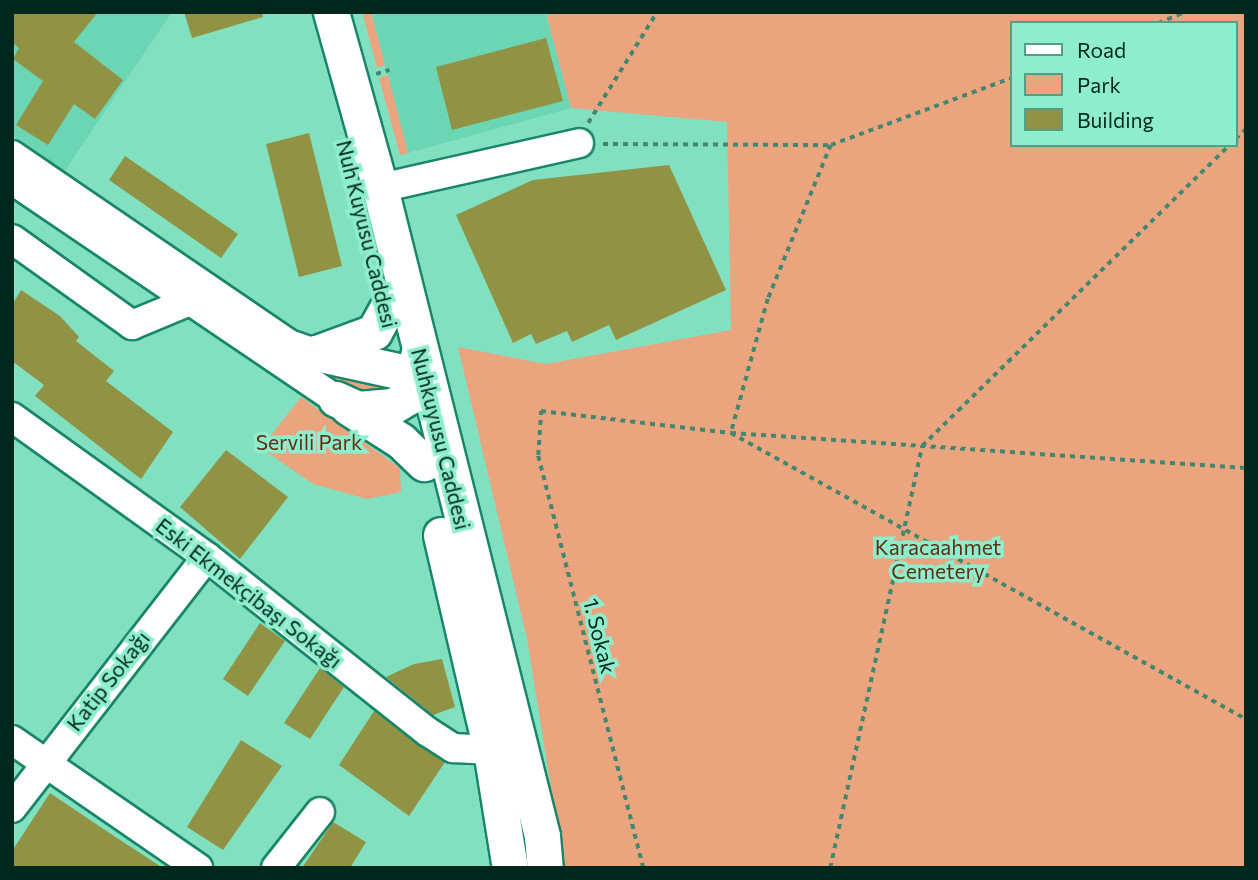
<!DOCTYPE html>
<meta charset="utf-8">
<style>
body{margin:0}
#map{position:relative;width:1258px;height:880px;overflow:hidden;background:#80e0c0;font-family:Commissioner,sans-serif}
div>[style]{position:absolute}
.built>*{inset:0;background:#6bd5b4}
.green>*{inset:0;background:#eaa57e}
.building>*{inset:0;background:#919344}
.path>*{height:3.5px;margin-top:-1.75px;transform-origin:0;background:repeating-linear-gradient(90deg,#438771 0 5px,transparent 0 10px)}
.roads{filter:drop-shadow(2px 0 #198569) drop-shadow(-2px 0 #198569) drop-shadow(0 2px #198569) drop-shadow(0 -2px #198569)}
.minor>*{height:28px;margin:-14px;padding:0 14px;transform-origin:14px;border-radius:14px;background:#fff}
.major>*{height:35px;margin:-17.5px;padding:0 17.5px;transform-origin:17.5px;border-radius:17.5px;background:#fff}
span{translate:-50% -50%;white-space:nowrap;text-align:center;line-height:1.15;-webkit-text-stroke:7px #8eedcd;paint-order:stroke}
.street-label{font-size:21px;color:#00271c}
.park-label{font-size:21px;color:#5f3113}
.frame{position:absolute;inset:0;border:14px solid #00271c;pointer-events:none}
.legend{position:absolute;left:1010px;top:21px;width:228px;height:126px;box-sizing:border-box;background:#8eedcd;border:2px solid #559e86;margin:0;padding:9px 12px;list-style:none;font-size:21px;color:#00271c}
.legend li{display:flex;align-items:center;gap:14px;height:35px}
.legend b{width:35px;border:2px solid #559e86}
</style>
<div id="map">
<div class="built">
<i style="clip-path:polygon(12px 12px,172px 12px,60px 178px,12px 135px)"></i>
<i style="clip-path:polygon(371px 12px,551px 12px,547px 17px,571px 108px,408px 153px)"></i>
</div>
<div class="green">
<i style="clip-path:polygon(371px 12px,385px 65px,377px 68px,363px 15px)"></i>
<i style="clip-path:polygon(evenodd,551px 12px,1246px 12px,1246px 868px,564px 868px,527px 639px,458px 347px,546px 364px,731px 330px,727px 122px,571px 108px,547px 17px,551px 12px,1011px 23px,1235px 23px,1235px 145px,1011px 145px,1011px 23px)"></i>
<i style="clip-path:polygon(388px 75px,408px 153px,400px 155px,379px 78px)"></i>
<i style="clip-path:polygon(319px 372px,387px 385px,387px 395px,363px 399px)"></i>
<i style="clip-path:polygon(301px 397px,400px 468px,401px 492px,367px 499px,313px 484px,261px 448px)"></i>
</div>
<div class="building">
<i style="clip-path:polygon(12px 12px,98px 12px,74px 42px,123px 80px,95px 119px,74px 104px,48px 145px,16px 125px,43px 81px,13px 59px,19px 48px,12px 42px)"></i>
<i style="clip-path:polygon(184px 12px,262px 12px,263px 17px,192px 38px)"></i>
<i style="clip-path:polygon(546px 38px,563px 101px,452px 130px,436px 67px)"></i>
<i style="clip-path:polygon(309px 133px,342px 266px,299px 277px,266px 144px)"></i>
<i style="clip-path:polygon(125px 156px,238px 234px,221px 258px,109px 180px)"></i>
<i style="clip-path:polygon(669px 165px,726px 290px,616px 340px,609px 325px,572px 342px,567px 331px,536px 344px,531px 334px,513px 343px,456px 215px,533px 180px)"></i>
<i style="clip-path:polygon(21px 290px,60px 316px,79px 337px,76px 341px,114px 371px,106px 381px,173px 432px,141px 479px,35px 396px,44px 385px,12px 361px,12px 305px)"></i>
<i style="clip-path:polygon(226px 450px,288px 497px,240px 559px,180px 507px)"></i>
<i style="clip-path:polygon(260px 623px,285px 641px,248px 696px,223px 679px)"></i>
<i style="clip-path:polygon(442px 659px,455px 707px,433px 715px,386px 677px,414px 664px)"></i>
<i style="clip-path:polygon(320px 668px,344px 687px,310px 739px,284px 723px)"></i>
<i style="clip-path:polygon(374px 711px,445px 762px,409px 816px,339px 765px)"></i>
<i style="clip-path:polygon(241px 740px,282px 766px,223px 850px,187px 827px)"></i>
<i style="clip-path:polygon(50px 793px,111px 834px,163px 868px,12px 868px,12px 851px)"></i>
<i style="clip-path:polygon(333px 822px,366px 842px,350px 868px,302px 868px)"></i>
</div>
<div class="path">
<i style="left:1158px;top:23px;width:29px;rotate:-22deg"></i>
<i style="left:376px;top:74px;width:14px;rotate:-17deg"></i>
<i style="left:588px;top:123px;width:131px;rotate:-58.1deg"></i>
<i style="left:1235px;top:139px;width:15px;rotate:-42deg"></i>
<i style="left:603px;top:144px;width:228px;rotate:0.3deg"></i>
<i style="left:831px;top:145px;width:192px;rotate:-20.4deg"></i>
<i style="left:831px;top:145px;width:166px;rotate:112.2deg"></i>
<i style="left:768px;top:299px;width:139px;rotate:105.4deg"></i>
<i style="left:731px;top:433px;width:589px;rotate:29.05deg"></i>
<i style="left:643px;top:868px;width:426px;rotate:-104.3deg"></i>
<i style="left:538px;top:455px;width:44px;rotate:-86.1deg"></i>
<i style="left:541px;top:411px;width:191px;rotate:6.6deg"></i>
<i style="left:731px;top:433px;width:516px;rotate:3.89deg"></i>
<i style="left:830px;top:868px;width:432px;rotate:-77.7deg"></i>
<i style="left:922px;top:446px;width:430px;rotate:-44.4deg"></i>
</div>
<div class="roads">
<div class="minor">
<i style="left:12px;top:155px;width:335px;rotate:34.3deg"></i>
<i style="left:289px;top:344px;width:28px;rotate:19deg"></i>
<i style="left:12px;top:180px;width:391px;rotate:34.1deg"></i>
<i style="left:380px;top:188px;width:204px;rotate:-12.7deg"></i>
<i style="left:12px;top:239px;width:148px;rotate:35.6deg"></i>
<i style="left:132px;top:325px;width:63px;rotate:-22.5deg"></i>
<i style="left:12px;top:417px;width:240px;rotate:35.7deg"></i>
<i style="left:207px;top:557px;width:282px;rotate:38.4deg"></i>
<i style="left:428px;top:732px;width:30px;rotate:33deg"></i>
<i style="left:453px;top:748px;width:38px;rotate:3deg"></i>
<i style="left:12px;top:740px;width:226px;rotate:34.5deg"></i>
<i style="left:12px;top:808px;width:318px;rotate:-52.2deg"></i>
<i style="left:276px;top:868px;width:71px;rotate:-51.8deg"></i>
</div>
<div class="major">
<i style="left:331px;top:12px;width:183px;rotate:74.4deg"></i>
<i style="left:380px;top:188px;width:668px;rotate:75.96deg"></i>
<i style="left:542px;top:836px;width:32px;rotate:85deg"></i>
<i style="left:315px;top:353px;width:89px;rotate:12.3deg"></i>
<i style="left:402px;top:372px;width:31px;rotate:32deg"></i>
<i style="left:317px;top:353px;width:61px;rotate:-20.2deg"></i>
<i style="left:374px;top:332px;width:26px;rotate:-61deg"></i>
<i style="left:336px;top:399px;width:23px;rotate:25deg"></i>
<i style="left:357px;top:409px;width:36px;rotate:-5deg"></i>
<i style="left:393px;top:406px;width:17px;rotate:-31deg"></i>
<i style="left:408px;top:397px;width:20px;rotate:-57deg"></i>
<i style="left:419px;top:380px;width:25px;rotate:-92deg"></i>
<i style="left:348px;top:407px;width:63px;rotate:32.7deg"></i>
<i style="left:401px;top:441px;width:32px;rotate:44deg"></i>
<i style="left:441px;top:535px;width:221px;rotate:76.9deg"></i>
<i style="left:491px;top:750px;width:120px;rotate:80.9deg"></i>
</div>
</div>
<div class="street-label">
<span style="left:367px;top:234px;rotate:76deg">Nuh Kuyusu Caddesi</span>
<span style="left:441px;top:439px;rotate:76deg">Nuhkuyusu Caddesi</span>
<span style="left:249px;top:593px;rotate:38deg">Eski Ekmekçibaşı Sokağı</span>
<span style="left:600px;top:636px;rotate:76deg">1. Sokak</span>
<span style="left:108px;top:681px;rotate:-52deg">Katip Sokağı</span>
</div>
<div class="park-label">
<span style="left:309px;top:442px">Servili Park</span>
<span style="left:938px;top:559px">Karacaahmet<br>Cemetery</span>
</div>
<div class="frame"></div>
<ul class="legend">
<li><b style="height:9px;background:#fff"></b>Road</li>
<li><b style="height:19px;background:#eaa57e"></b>Park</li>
<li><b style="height:19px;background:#919344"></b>Building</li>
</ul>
</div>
